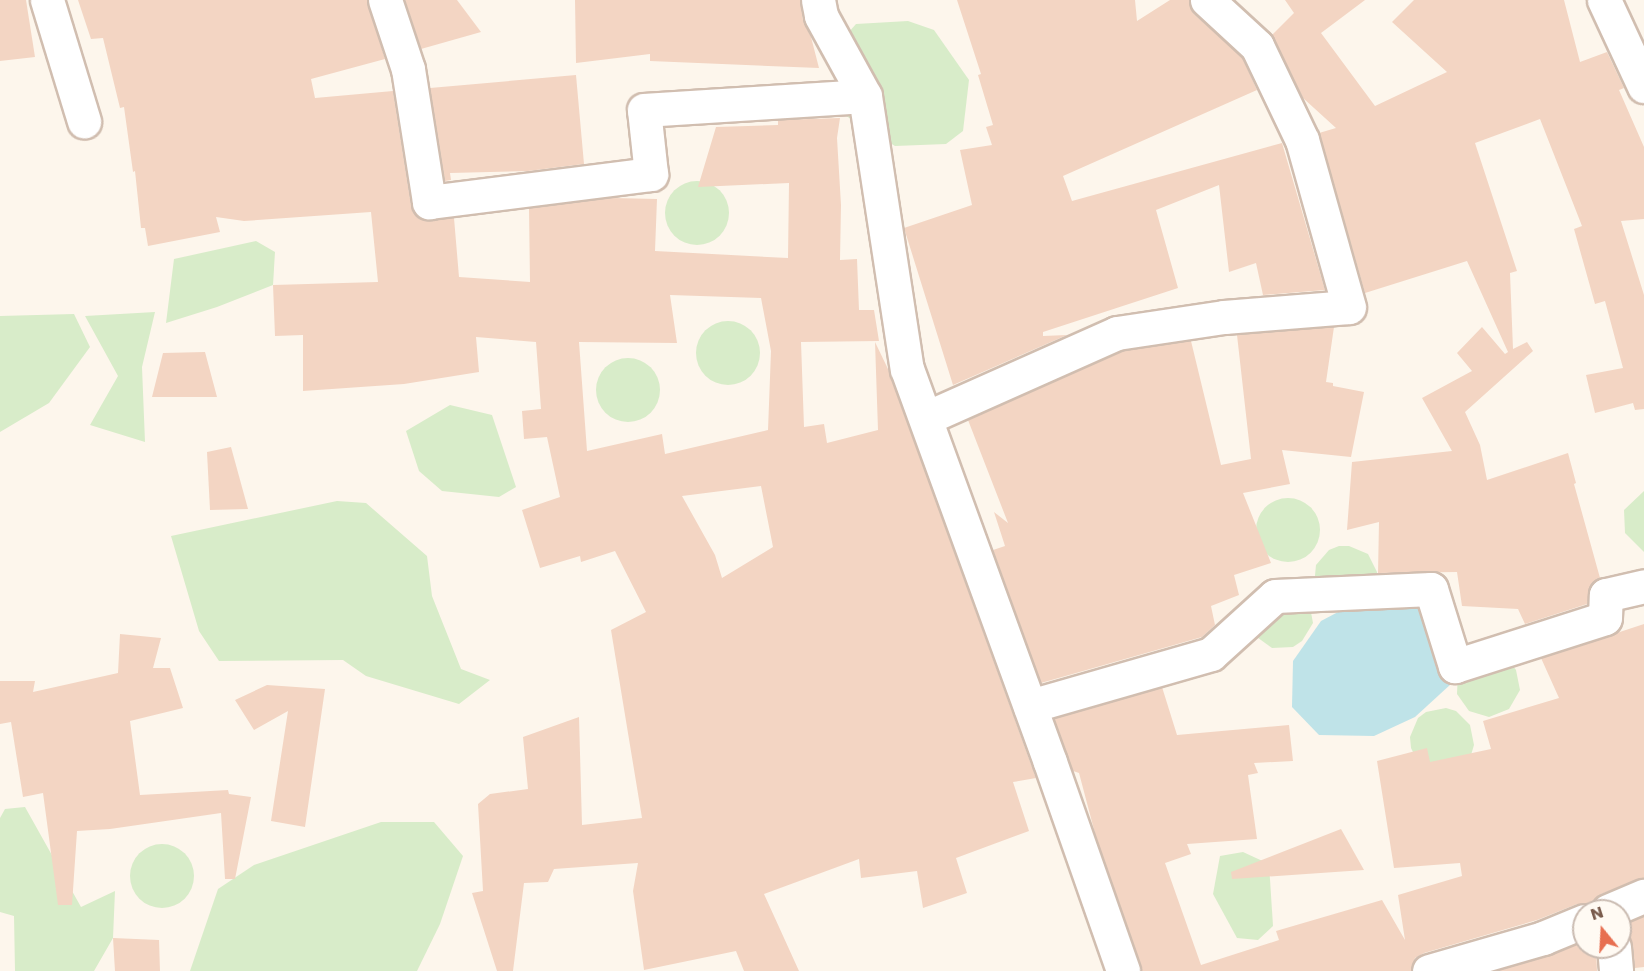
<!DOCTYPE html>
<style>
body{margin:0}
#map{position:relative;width:1644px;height:971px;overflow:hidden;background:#fdf6ec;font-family:Poppins,sans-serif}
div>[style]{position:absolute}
.green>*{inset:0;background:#d8ecc9}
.round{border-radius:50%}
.water>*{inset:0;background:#bfe3e8}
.building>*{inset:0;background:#f3d5c3}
.roads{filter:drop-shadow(2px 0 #d1beb0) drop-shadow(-2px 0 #d1beb0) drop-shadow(0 2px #d1beb0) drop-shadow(0 -2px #d1beb0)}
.minor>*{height:33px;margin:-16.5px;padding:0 16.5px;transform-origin:16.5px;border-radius:16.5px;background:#fff}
span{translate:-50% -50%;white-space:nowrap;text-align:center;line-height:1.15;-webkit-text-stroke:4.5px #fffaf3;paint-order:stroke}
.north{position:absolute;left:1572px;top:899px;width:60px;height:60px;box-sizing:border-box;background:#fffaf3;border:2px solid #cabbb1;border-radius:50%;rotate:342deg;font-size:16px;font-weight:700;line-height:24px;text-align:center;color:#7a5c4d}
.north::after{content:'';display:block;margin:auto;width:21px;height:27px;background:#e76f51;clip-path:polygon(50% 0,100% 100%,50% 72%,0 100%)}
</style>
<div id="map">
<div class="green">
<i style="clip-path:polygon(908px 21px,934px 30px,969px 80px,963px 131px,946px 144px,895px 146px,838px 111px,833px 50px,856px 24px)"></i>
<i class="round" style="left:665px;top:181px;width:64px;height:64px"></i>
<i style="clip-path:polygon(256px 241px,275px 252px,273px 285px,217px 307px,166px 323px,174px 259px)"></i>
<i style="clip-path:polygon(155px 312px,142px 367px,145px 442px,90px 425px,118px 376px,85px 316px)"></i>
<i style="clip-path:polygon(74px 314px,90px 347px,49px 403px,0 432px,0 316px)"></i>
<i class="round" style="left:696px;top:321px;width:64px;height:64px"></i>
<i class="round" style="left:596px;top:358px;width:64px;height:64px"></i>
<i style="clip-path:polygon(450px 405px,492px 415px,516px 487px,499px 497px,442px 491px,419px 471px,406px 431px)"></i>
<i style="clip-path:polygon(1644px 491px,1644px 552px,1625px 533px,1624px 510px)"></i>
<i class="round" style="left:1256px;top:498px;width:64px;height:64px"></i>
<i style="clip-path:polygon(337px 501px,366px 503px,427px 556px,432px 596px,461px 669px,490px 680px,459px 704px,366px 676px,343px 660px,219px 661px,199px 631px,171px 536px)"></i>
<i style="clip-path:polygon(1339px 546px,1349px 546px,1368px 554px,1377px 572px,1377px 583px,1314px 586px,1316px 565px,1329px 550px)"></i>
<i style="clip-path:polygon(1309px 602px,1313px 623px,1302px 641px,1293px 647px,1272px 648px,1254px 635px,1251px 605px)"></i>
<i style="clip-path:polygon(1510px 662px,1516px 670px,1520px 690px,1509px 709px,1489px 717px,1469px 711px,1457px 694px,1458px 672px)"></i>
<i style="clip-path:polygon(1446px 708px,1456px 711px,1470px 725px,1474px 745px,1471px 755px,1444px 772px,1416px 758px,1411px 748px,1410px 737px,1418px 718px,1426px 712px)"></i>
<i style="clip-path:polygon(25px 807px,81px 907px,115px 891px,113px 938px,94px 971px,15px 971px,14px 916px,0 912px,0 818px,5px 809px)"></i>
<i style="clip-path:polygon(381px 822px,434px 822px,463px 856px,440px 924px,417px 971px,190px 971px,218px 889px,254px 865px)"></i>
<i class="round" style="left:130px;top:844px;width:64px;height:64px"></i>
<i style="clip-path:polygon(1243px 852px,1269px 864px,1273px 926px,1258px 940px,1237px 938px,1213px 894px,1220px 856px)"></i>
</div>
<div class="water">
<i style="clip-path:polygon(1408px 597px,1439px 612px,1451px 684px,1415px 717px,1374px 736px,1319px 735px,1292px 707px,1293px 661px,1321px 621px,1357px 602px)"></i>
</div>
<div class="building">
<i style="clip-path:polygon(0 0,26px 0,35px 57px,0 61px)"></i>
<i style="clip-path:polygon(evenodd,78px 0,367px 0,385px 59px,311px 79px,315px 98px,393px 91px,411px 205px,415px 214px,422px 220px,454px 218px,459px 277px,530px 282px,529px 208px,613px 198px,657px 199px,655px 251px,788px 258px,789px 183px,698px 187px,716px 127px,778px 125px,778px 120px,840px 118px,837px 138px,841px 205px,840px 260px,857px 259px,859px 310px,874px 310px,879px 341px,801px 342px,804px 427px,824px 424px,827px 443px,878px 430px,875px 342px,888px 369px,1036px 778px,1013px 782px,1029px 831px,956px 858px,967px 893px,923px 908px,917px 871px,861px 878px,859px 859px,764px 894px,799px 971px,744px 971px,736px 951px,644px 970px,633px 891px,638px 863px,554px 869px,548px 882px,524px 883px,513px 971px,497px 971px,472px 893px,483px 891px,478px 804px,490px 794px,528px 789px,523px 737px,579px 717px,582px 825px,642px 818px,611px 630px,646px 612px,615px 551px,581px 562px,580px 556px,540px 568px,522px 510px,560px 497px,547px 437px,524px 439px,522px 411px,541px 409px,536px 342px,476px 337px,479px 372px,404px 384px,303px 391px,303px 335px,275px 336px,273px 285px,378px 282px,371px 212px,244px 221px,216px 217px,220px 232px,148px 246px,145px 228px,141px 228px,135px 171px,133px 172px,124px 107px,120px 108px,103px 38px,91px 39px,78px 0,670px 295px,761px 298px,771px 351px,768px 430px,665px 454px,662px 434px,587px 451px,579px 342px,677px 343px,670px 295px,78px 0,761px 486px,773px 547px,722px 578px,715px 555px,682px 496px,761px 486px)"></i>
<i style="clip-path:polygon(405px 0,457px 0,481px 32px,421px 49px)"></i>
<i style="clip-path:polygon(575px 0,800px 0,803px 20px,811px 37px,819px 68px,650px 61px,650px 54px,576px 63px)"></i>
<i style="clip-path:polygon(957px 0,1135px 0,1137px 21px,1170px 0,1189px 0,1194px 14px,1242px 57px,1257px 90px,1063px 176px,1072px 201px,1282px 143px,1325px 290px,1263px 295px,1256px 263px,1229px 272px,1219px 185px,1156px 210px,1178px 288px,1043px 332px,1043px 336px,1067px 335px,953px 385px,904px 228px,972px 205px,960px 150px,992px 145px,986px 127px,993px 125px,978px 75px,981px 74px)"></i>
<i style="clip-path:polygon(1285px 0,1365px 0,1321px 33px,1375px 106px,1447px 72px,1392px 22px,1414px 0,1564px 0,1580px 62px,1607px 52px,1624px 88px,1619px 90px,1644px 147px,1644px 219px,1621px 221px,1644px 295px,1644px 409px,1635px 410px,1633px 403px,1595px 413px,1586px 375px,1623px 368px,1605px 301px,1595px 304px,1574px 229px,1582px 226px,1540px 119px,1475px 143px,1517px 271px,1510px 273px,1513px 349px,1527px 342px,1533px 351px,1465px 412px,1480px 445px,1487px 480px,1568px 453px,1576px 483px,1574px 484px,1600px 578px,1591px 584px,1587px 604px,1525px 624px,1518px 609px,1462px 606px,1457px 572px,1378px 573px,1379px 522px,1347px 530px,1352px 462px,1452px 451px,1422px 398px,1472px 371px,1457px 353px,1482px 327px,1505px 354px,1508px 352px,1467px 261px,1365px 293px,1319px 133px,1336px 128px,1303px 98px,1272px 35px,1294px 13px)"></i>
<i style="clip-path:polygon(576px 75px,584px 164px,528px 171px,450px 173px,451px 180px,445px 181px,430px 88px)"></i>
<i style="clip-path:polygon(1334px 327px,1326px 382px,1333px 383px,1333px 386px,1364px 392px,1351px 457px,1282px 450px,1290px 484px,1243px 493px,1271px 563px,1234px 575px,1239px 595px,1211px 606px,1215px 625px,1202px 637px,1041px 683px,993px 550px,1005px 546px,994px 512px,1008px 523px,968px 420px,1122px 351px,1191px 341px,1221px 465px,1251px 459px,1237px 335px)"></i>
<i style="clip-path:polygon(205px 352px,217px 397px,152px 397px,163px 353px)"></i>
<i style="clip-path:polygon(231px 447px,248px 509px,210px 510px,207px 452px)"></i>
<i style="clip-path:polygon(1644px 624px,1644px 878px,1601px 894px,1591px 904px,1577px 904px,1537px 920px,1424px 953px,1415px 958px,1411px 971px,1141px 971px,1096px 837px,1079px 773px,1073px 771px,1054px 719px,1162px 687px,1177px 735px,1289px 725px,1293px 761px,1254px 763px,1258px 773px,1248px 775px,1257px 839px,1187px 844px,1191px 854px,1165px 863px,1201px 965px,1279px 940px,1276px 931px,1382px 900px,1405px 940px,1398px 895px,1462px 876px,1460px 863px,1394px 868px,1377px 761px,1427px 748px,1430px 762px,1491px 749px,1483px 721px,1559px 698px,1541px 658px)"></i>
<i style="clip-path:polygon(120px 634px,161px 638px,153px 668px,170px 668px,183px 708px,130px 721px,140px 795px,228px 790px,229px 794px,251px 797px,235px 879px,225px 879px,221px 813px,110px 829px,77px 831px,72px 905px,58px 905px,43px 793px,23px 797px,11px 722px,0 724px,0 681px,35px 681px,33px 692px,118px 673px)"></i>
<i style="clip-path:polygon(267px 685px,325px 689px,305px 827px,271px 821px,288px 711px,254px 730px,235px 700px)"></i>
<i style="clip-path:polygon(1341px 829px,1364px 870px,1232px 879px,1231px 872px)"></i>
<i style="clip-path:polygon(1644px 916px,1644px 967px,1635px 968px,1633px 945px,1630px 937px,1620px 930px,1620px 926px)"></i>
<i style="clip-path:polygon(113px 938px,159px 940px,160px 971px,115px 971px)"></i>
<i style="clip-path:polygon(1584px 941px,1584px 947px,1596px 947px,1597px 971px,1496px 971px,1548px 956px)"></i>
</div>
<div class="roads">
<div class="minor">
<i style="left:47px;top:0;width:127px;rotate:73deg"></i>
<i style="left:385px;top:0;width:73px;rotate:71.6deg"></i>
<i style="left:408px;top:69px;width:135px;rotate:81deg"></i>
<i style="left:429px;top:202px;width:224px;rotate:-7.2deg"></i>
<i style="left:651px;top:174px;width:64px;rotate:-96.2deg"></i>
<i style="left:644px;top:110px;width:221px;rotate:-3.6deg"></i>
<i style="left:818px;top:0;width:16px;rotate:79deg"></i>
<i style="left:821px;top:16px;width:91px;rotate:61.2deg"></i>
<i style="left:865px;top:96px;width:276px;rotate:81.3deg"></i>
<i style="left:907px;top:369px;width:418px;rotate:70deg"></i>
<i style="left:1050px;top:762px;width:221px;rotate:70.7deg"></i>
<i style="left:1604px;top:0;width:95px;rotate:65.1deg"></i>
<i style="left:926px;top:418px;width:209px;rotate:-24deg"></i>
<i style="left:1117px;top:333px;width:108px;rotate:-8.5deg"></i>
<i style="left:1224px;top:317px;width:125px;rotate:-4.6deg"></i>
<i style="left:1349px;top:307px;width:173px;rotate:-105.7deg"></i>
<i style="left:1302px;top:140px;width:104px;rotate:-115.6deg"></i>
<i style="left:1257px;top:46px;width:68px;rotate:-137.4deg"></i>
<i style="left:1030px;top:706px;width:188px;rotate:-16deg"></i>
<i style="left:1211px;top:654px;width:86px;rotate:-42.2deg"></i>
<i style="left:1275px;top:596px;width:156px;rotate:-2.6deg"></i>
<i style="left:1431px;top:589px;width:81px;rotate:72.7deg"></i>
<i style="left:1455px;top:666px;width:157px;rotate:-17.7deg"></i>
<i style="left:1605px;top:618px;width:23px;rotate:-88deg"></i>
<i style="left:1606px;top:595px;width:39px;rotate:-13deg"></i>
<i style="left:1608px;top:911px;width:39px;rotate:-23deg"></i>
<i style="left:1614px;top:947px;width:24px;rotate:85deg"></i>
<i style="left:1429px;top:971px;width:119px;rotate:-16.1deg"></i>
<i style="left:1543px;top:938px;width:44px;rotate:-22.5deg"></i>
</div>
</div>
<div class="north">N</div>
</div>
